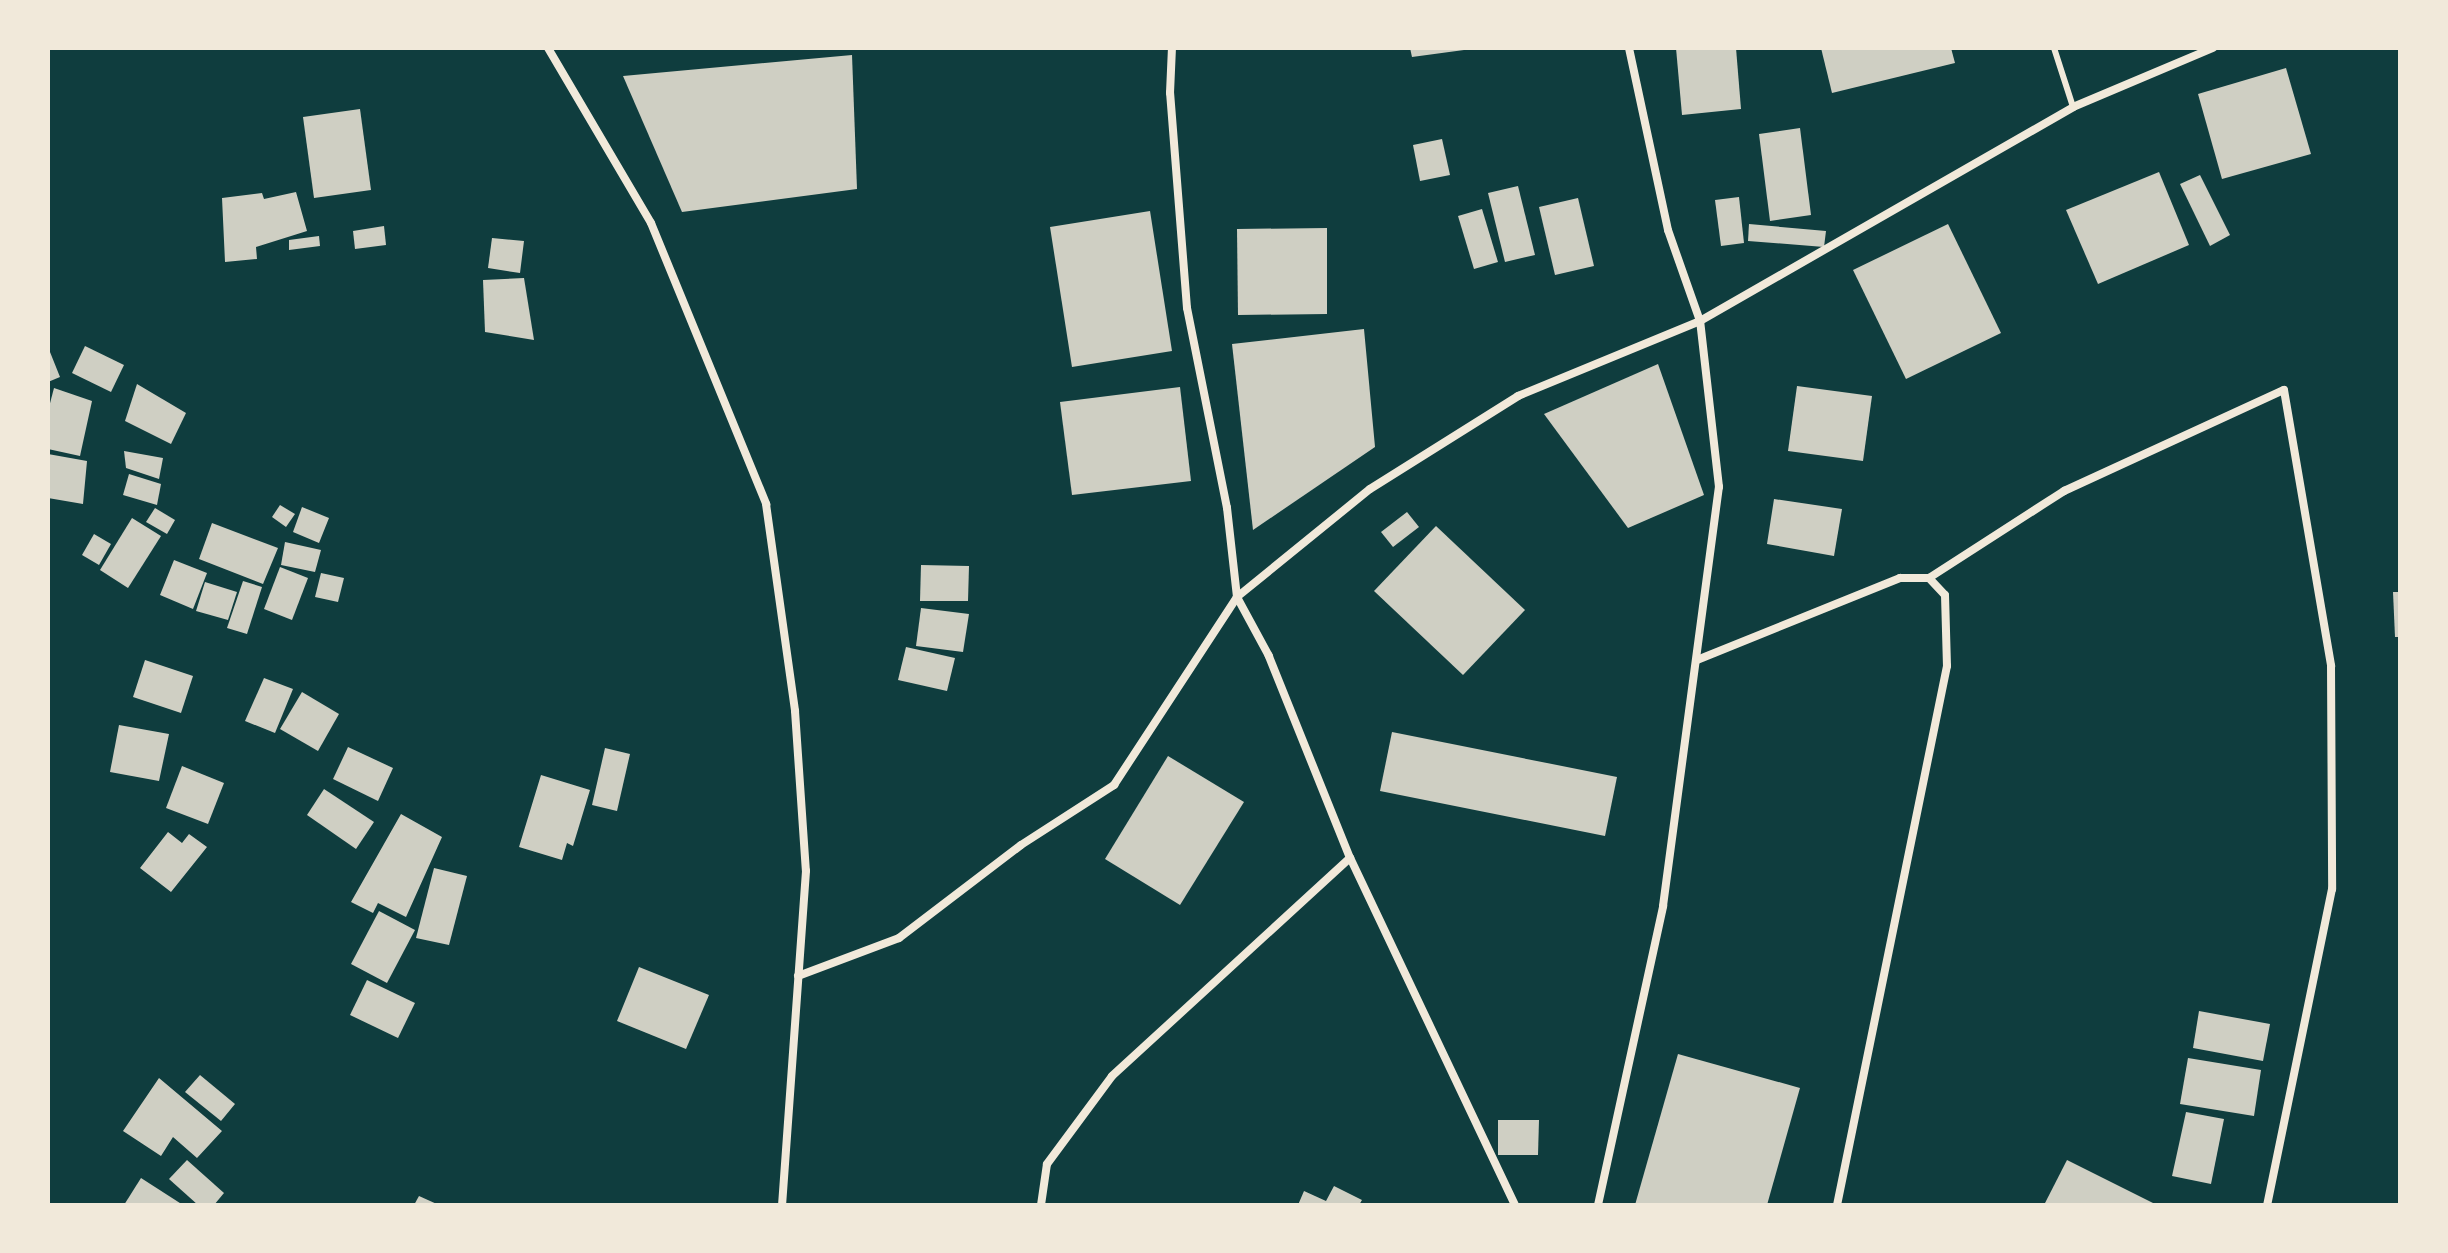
<!DOCTYPE html>
<style>
body{margin:0}
#map{position:relative;width:2448px;height:1253px;overflow:hidden;background:#0f3d3e;font-family:Overpass,sans-serif}
div>[style]{position:absolute}
.building>*{inset:0;background:#cfcfc3}
.service>*{height:6px;margin:-3px;padding:0 3px;transform-origin:3px;border-radius:3px;background:#f1e9da}
.minor>*{height:8px;margin:-4px;padding:0 4px;transform-origin:4px;border-radius:4px;background:#f1e9da}
span{translate:-50% -50%;white-space:nowrap;text-align:center;line-height:1.15;-webkit-text-stroke:7px #f1e9da;paint-order:stroke}
.frame{position:absolute;inset:0;border:50px solid #f1e9da;pointer-events:none}
</style>
<div id="map">
<div class="building">
<i style="clip-path:polygon(1410px 48px,1464px 48px,1464px 50px,1412px 57px)"></i>
<i style="clip-path:polygon(1676px 48px,1736px 48px,1741px 109px,1682px 115px)"></i>
<i style="clip-path:polygon(1821px 48px,1951px 48px,1955px 63px,1832px 93px)"></i>
<i style="clip-path:polygon(852px 55px,857px 189px,682px 212px,623px 76px)"></i>
<i style="clip-path:polygon(2286px 68px,2311px 154px,2222px 179px,2198px 94px)"></i>
<i style="clip-path:polygon(360px 109px,371px 190px,314px 198px,303px 117px)"></i>
<i style="clip-path:polygon(1800px 128px,1811px 215px,1770px 221px,1759px 134px)"></i>
<i style="clip-path:polygon(1442px 139px,1450px 175px,1420px 181px,1413px 145px)"></i>
<i style="clip-path:polygon(2159px 172px,2189px 245px,2098px 284px,2066px 210px)"></i>
<i style="clip-path:polygon(2200px 175px,2230px 235px,2210px 246px,2180px 184px)"></i>
<i style="clip-path:polygon(1518px 186px,1535px 255px,1505px 262px,1488px 193px)"></i>
<i style="clip-path:polygon(296px 192px,307px 231px,256px 247px,257px 259px,225px 262px,222px 198px,262px 193px,264px 199px)"></i>
<i style="clip-path:polygon(1739px 197px,1744px 243px,1721px 246px,1715px 200px)"></i>
<i style="clip-path:polygon(1578px 198px,1594px 266px,1555px 275px,1539px 207px)"></i>
<i style="clip-path:polygon(1482px 209px,1498px 262px,1474px 269px,1458px 216px)"></i>
<i style="clip-path:polygon(1150px 211px,1172px 351px,1072px 367px,1050px 227px)"></i>
<i style="clip-path:polygon(1749px 224px,1826px 231px,1824px 247px,1748px 241px)"></i>
<i style="clip-path:polygon(1948px 224px,2001px 333px,1906px 379px,1853px 270px)"></i>
<i style="clip-path:polygon(384px 226px,386px 245px,355px 249px,353px 231px)"></i>
<i style="clip-path:polygon(1327px 228px,1327px 314px,1238px 315px,1237px 229px)"></i>
<i style="clip-path:polygon(319px 236px,320px 246px,289px 250px,289px 240px)"></i>
<i style="clip-path:polygon(492px 238px,524px 241px,520px 273px,488px 268px)"></i>
<i style="clip-path:polygon(524px 278px,534px 340px,485px 332px,483px 280px)"></i>
<i style="clip-path:polygon(1364px 329px,1375px 447px,1253px 530px,1232px 344px)"></i>
<i style="clip-path:polygon(85px 346px,124px 365px,111px 392px,72px 373px)"></i>
<i style="clip-path:polygon(48px 347px,60px 377px,48px 382px)"></i>
<i style="clip-path:polygon(1658px 364px,1704px 495px,1628px 528px,1544px 414px)"></i>
<i style="clip-path:polygon(137px 384px,186px 413px,171px 444px,125px 421px)"></i>
<i style="clip-path:polygon(1797px 386px,1872px 396px,1863px 461px,1788px 451px)"></i>
<i style="clip-path:polygon(1180px 387px,1191px 481px,1072px 495px,1060px 402px)"></i>
<i style="clip-path:polygon(54px 388px,92px 401px,80px 456px,48px 449px,48px 411px)"></i>
<i style="clip-path:polygon(124px 451px,163px 458px,159px 479px,126px 468px)"></i>
<i style="clip-path:polygon(48px 454px,87px 461px,83px 504px,48px 498px)"></i>
<i style="clip-path:polygon(129px 474px,161px 484px,157px 505px,123px 495px)"></i>
<i style="clip-path:polygon(1774px 499px,1842px 509px,1834px 556px,1767px 544px)"></i>
<i style="clip-path:polygon(280px 505px,295px 514px,286px 527px,272px 517px)"></i>
<i style="clip-path:polygon(302px 507px,329px 518px,319px 543px,293px 532px)"></i>
<i style="clip-path:polygon(155px 508px,175px 520px,167px 534px,146px 522px)"></i>
<i style="clip-path:polygon(1407px 512px,1419px 527px,1393px 547px,1381px 532px)"></i>
<i style="clip-path:polygon(132px 518px,161px 536px,128px 588px,100px 570px)"></i>
<i style="clip-path:polygon(212px 523px,278px 548px,263px 584px,199px 559px)"></i>
<i style="clip-path:polygon(1436px 526px,1525px 610px,1463px 675px,1374px 591px)"></i>
<i style="clip-path:polygon(94px 534px,111px 544px,99px 565px,82px 555px)"></i>
<i style="clip-path:polygon(285px 542px,321px 550px,315px 572px,281px 565px)"></i>
<i style="clip-path:polygon(174px 560px,207px 573px,193px 609px,160px 595px)"></i>
<i style="clip-path:polygon(921px 565px,969px 566px,968px 601px,920px 601px)"></i>
<i style="clip-path:polygon(280px 567px,308px 578px,292px 620px,264px 609px)"></i>
<i style="clip-path:polygon(321px 573px,344px 578px,338px 602px,315px 597px)"></i>
<i style="clip-path:polygon(243px 581px,262px 587px,247px 634px,227px 628px)"></i>
<i style="clip-path:polygon(205px 582px,237px 592px,228px 620px,196px 611px)"></i>
<i style="clip-path:polygon(2393px 592px,2400px 592px,2400px 637px,2395px 637px)"></i>
<i style="clip-path:polygon(921px 608px,969px 614px,963px 652px,916px 646px)"></i>
<i style="clip-path:polygon(906px 647px,955px 658px,947px 691px,898px 680px)"></i>
<i style="clip-path:polygon(145px 660px,193px 676px,181px 713px,133px 697px)"></i>
<i style="clip-path:polygon(264px 678px,293px 689px,275px 733px,245px 721px)"></i>
<i style="clip-path:polygon(302px 692px,339px 714px,318px 751px,280px 729px)"></i>
<i style="clip-path:polygon(119px 725px,169px 734px,159px 781px,110px 772px)"></i>
<i style="clip-path:polygon(1392px 732px,1617px 777px,1605px 836px,1380px 791px)"></i>
<i style="clip-path:polygon(348px 747px,393px 768px,378px 801px,333px 779px)"></i>
<i style="clip-path:polygon(605px 748px,630px 754px,617px 811px,592px 805px)"></i>
<i style="clip-path:polygon(1168px 756px,1244px 802px,1180px 905px,1105px 859px)"></i>
<i style="clip-path:polygon(182px 766px,224px 783px,208px 824px,166px 808px)"></i>
<i style="clip-path:polygon(541px 775px,590px 790px,573px 846px,567px 843px,562px 860px,519px 847px)"></i>
<i style="clip-path:polygon(324px 789px,374px 822px,356px 849px,307px 815px)"></i>
<i style="clip-path:polygon(401px 814px,442px 837px,406px 917px,378px 903px,373px 913px,351px 902px)"></i>
<i style="clip-path:polygon(168px 832px,182px 843px,189px 834px,207px 847px,171px 892px,140px 868px)"></i>
<i style="clip-path:polygon(434px 868px,467px 876px,449px 945px,416px 938px)"></i>
<i style="clip-path:polygon(379px 911px,415px 930px,387px 983px,351px 964px)"></i>
<i style="clip-path:polygon(639px 967px,709px 995px,686px 1049px,617px 1021px)"></i>
<i style="clip-path:polygon(367px 980px,415px 1003px,398px 1038px,350px 1015px)"></i>
<i style="clip-path:polygon(2199px 1011px,2270px 1024px,2263px 1061px,2193px 1048px)"></i>
<i style="clip-path:polygon(1678px 1054px,1800px 1088px,1767px 1205px,1635px 1205px)"></i>
<i style="clip-path:polygon(2188px 1058px,2261px 1070px,2254px 1116px,2180px 1104px)"></i>
<i style="clip-path:polygon(200px 1075px,235px 1104px,221px 1121px,185px 1092px)"></i>
<i style="clip-path:polygon(159px 1078px,222px 1131px,197px 1158px,173px 1137px,161px 1156px,123px 1131px)"></i>
<i style="clip-path:polygon(2186px 1112px,2224px 1119px,2211px 1184px,2172px 1176px)"></i>
<i style="clip-path:polygon(1498px 1120px,1539px 1120px,1538px 1155px,1498px 1155px)"></i>
<i style="clip-path:polygon(187px 1160px,224px 1193px,214px 1205px,198px 1205px,169px 1179px)"></i>
<i style="clip-path:polygon(2067px 1160px,2157px 1205px,2044px 1205px)"></i>
<i style="clip-path:polygon(141px 1178px,183px 1205px,124px 1205px)"></i>
<i style="clip-path:polygon(1334px 1186px,1362px 1200px,1359px 1205px,1298px 1205px,1304px 1191px,1326px 1201px)"></i>
<i style="clip-path:polygon(419px 1196px,439px 1205px,414px 1205px)"></i>
</div>
<div class="service">
<i style="left:2054px;top:48px;width:62px;rotate:72.1deg"></i>
</div>
<div class="minor">
<i style="left:548px;top:48px;width:203px;rotate:59.5deg"></i>
<i style="left:651px;top:223px;width:304px;rotate:67.7deg"></i>
<i style="left:766px;top:504px;width:209px;rotate:82deg"></i>
<i style="left:795px;top:711px;width:160px;rotate:86.1deg"></i>
<i style="left:806px;top:871px;width:335px;rotate:94.1deg"></i>
<i style="left:1929px;top:578px;width:161px;rotate:-32.8deg"></i>
<i style="left:2064px;top:491px;width:242px;rotate:-24.7deg"></i>
<i style="left:2284px;top:390px;width:280px;rotate:80.3deg"></i>
<i style="left:2331px;top:666px;width:223px;rotate:89.7deg"></i>
<i style="left:2332px;top:889px;width:323px;rotate:101.6deg"></i>
<i style="left:1697px;top:660px;width:219px;rotate:-22deg"></i>
<i style="left:1900px;top:578px;width:29px"></i>
<i style="left:1929px;top:578px;width:23px;rotate:47deg"></i>
<i style="left:1945px;top:595px;width:71px;rotate:88.4deg"></i>
<i style="left:1947px;top:666px;width:550px;rotate:101.53deg"></i>
<i style="left:798px;top:976px;width:108px;rotate:-20.6deg"></i>
<i style="left:899px;top:938px;width:153px;rotate:-37.3deg"></i>
<i style="left:1021px;top:845px;width:111px;rotate:-32.8deg"></i>
<i style="left:1114px;top:785px;width:225px;rotate:-56.8deg"></i>
<i style="left:1237px;top:597px;width:90px;rotate:-96.4deg"></i>
<i style="left:1227px;top:508px;width:204px;rotate:-101.3deg"></i>
<i style="left:1187px;top:308px;width:216px;rotate:-94.5deg"></i>
<i style="left:1170px;top:93px;width:45px;rotate:-87.5deg"></i>
<i style="left:1041px;top:1205px;width:41px;rotate:-81.7deg"></i>
<i style="left:1047px;top:1164px;width:109px;rotate:-53.5deg"></i>
<i style="left:1112px;top:1076px;width:323px;rotate:-42.5deg"></i>
<i style="left:1515px;top:1205px;width:384px;rotate:-115.4deg"></i>
<i style="left:1350px;top:858px;width:218px;rotate:-111.9deg"></i>
<i style="left:1269px;top:656px;width:67px;rotate:-118.5deg"></i>
<i style="left:1237px;top:597px;width:171px;rotate:-39.1deg"></i>
<i style="left:1370px;top:489px;width:175px;rotate:-32.1deg"></i>
<i style="left:1518px;top:396px;width:197px;rotate:-22.4deg"></i>
<i style="left:1700px;top:321px;width:430px;rotate:-29.8deg"></i>
<i style="left:2073px;top:107px;width:152px;rotate:-22.9deg"></i>
<i style="left:1598px;top:1205px;width:306px;rotate:-77.7deg"></i>
<i style="left:1663px;top:906px;width:423px;rotate:-82.4deg"></i>
<i style="left:1719px;top:487px;width:167px;rotate:-96.5deg"></i>
<i style="left:1700px;top:321px;width:96px;rotate:-109.4deg"></i>
<i style="left:1668px;top:230px;width:186px;rotate:-102.1deg"></i>
</div>
<div class="frame"></div>
</div>
